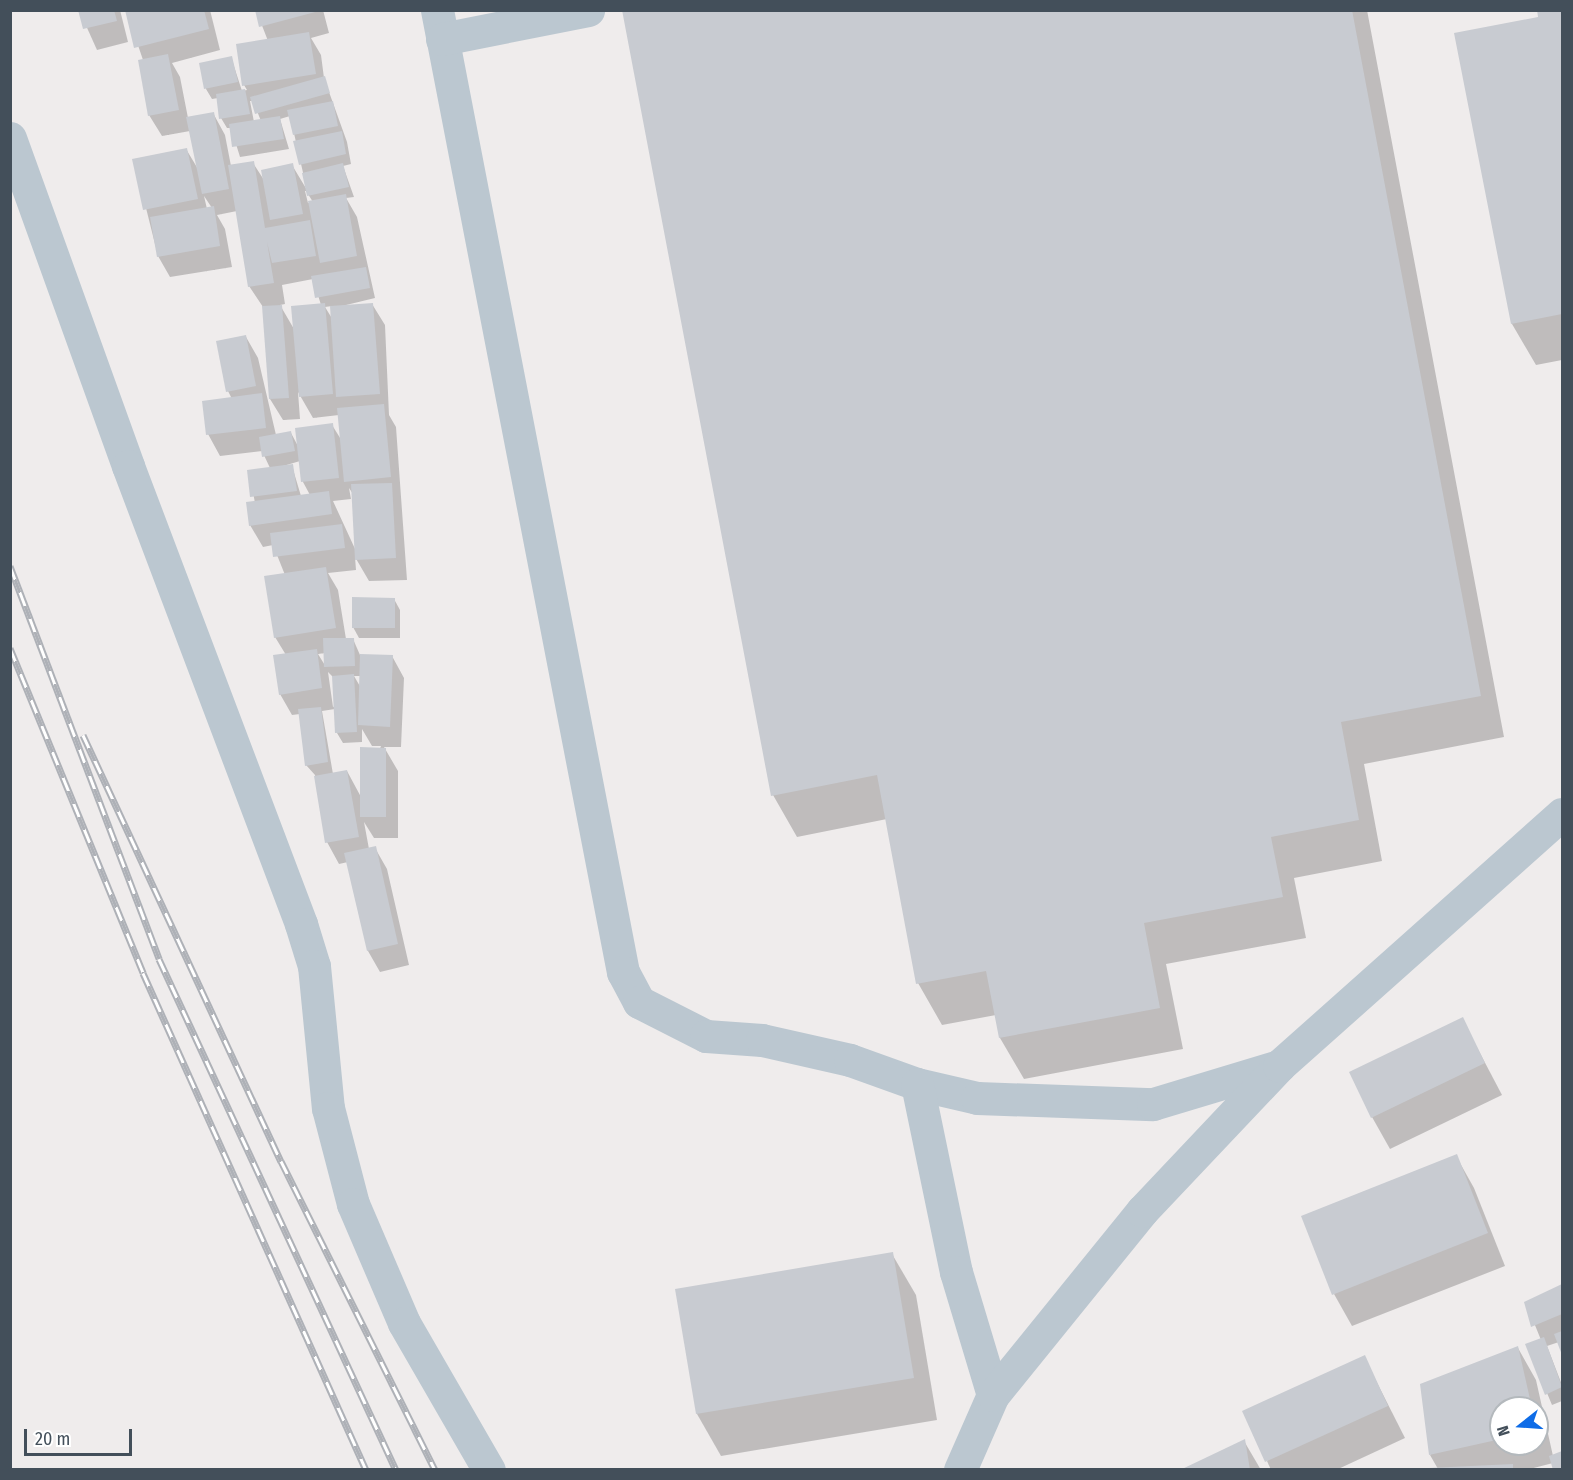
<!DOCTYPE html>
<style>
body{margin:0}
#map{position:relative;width:1573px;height:1480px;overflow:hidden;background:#efecec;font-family:"Fira Sans Condensed",sans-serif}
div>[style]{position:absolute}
.shadow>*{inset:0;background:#0003}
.building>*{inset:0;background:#c8cbd1}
.minor>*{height:33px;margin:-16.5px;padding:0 16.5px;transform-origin:16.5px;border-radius:16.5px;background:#bbc7d0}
.rail>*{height:7px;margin-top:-3.5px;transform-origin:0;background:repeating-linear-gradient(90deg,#fff 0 14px,#aeb1b7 0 28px);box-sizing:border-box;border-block:2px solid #aeb1b7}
span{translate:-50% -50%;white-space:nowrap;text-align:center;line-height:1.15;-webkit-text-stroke:5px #fff;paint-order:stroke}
.frame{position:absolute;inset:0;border:12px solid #434f5a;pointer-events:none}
.north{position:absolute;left:1489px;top:1396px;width:60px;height:60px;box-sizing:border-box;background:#fff;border:2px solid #b4b9bd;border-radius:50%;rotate:253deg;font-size:16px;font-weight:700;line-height:24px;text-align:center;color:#434f5a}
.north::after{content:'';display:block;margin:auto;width:21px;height:27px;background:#0e6ce7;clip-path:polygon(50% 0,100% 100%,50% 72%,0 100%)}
.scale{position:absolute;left:24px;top:1429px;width:108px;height:27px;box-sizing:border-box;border:3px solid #434f5a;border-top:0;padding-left:8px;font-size:18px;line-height:21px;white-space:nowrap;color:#434f5a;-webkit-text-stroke:4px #fff;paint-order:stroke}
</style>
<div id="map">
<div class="shadow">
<i style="clip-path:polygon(79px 10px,120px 10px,128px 42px,97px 50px)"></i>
<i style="clip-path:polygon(evenodd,126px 10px,210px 10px,220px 50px,172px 63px,180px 77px,188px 118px,213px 113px,225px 135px,231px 166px,253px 163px,264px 180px,292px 165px,307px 190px,290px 116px,280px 119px,289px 149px,240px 157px,231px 128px,227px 128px,221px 118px,218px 98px,212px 99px,206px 89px,200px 64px,231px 57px,242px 91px,247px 90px,244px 85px,268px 41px,256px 10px,323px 10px,329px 33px,311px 38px,321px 55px,324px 78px,347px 142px,351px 164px,343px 166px,354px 197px,346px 198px,357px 217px,375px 298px,342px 306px,372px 304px,385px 325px,389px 415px,396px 427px,407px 580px,369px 581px,355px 557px,356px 570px,328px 573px,338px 590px,346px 639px,353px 639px,360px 655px,392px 656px,404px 678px,401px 747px,384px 747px,398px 771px,398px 838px,374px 838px,364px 822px,369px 849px,375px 848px,387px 869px,409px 965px,380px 972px,368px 951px,348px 862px,339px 864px,327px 842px,315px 775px,306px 765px,300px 714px,292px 715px,280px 694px,286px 655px,275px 637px,285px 575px,273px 545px,263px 547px,250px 525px,255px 503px,249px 471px,270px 468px,262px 451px,220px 456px,208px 434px,232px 399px,228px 391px,246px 337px,258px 358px,276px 435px,291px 433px,299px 448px,332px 425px,342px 441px,339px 415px,313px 418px,298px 392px,300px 419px,283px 420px,270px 399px,263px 307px,249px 286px,237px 211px,217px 215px,225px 229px,232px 267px,170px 277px,158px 256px,134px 160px,186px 149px,198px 169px,190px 131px,162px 136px,149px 115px,143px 60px,126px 10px,250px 101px,253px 101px,261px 121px,254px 122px,250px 101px,126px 10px,305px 191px,306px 191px,313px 202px,308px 203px,305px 191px,126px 10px,204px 196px,212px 208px,207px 209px,204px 196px,126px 10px,313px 279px,321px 305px,294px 329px,280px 305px,285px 304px,282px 285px,313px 279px,126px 10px,332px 306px,333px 320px,325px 307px,332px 306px,126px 10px,300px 461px,303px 482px,310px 495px,301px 496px,292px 466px,280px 467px,300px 461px,126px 10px,349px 488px,353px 494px,356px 551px,333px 501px,351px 499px,349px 488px,126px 10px,325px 653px,326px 667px,318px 654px,325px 653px,126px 10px,328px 672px,333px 677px,335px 706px,333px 707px,328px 672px,126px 10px,354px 676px,361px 676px,361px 688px,354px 676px,126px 10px,335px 709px,337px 733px,343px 743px,362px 742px,362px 729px,372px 746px,381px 746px,361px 797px,347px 771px,333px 774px,322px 711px,335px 709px)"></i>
<i style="clip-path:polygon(624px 10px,1367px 10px,1504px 737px,1364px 764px,1382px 861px,1294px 878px,1306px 938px,1166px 964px,1183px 1049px,1024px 1079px,1000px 1038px,996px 1015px,942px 1025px,918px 983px,887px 819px,797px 837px,773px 795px)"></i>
<i style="clip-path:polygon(1538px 10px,1562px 10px,1562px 360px,1536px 365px,1512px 324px,1455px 34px,1540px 18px)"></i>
<i style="clip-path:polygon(394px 599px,400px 610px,400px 638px,359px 638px,353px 627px)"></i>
<i style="clip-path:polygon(1462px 1019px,1502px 1095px,1390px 1149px,1372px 1117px)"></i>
<i style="clip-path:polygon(1456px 1156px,1474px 1188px,1505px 1266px,1352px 1326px,1334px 1294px)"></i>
<i style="clip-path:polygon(892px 1254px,916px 1295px,937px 1420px,721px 1456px,697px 1414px,676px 1290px)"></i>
<i style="clip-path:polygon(1562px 1286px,1562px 1351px,1559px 1342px,1547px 1346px,1562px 1385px,1562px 1401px,1552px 1405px,1527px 1345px,1541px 1340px,1526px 1303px)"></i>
<i style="clip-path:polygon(evenodd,1518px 1348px,1536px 1380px,1553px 1456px,1562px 1453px,1562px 1470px,1555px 1470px,1553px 1463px,1526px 1470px,1421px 1470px,1438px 1469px,1430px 1455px,1518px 1348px,1501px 1408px,1537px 1408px,1537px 1444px,1501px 1444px,1501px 1408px)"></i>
<i style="clip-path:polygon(1364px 1357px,1405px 1438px,1336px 1470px,1271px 1470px,1267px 1461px)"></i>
<i style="clip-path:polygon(1244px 1441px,1261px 1470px,1183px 1470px)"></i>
</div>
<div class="building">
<i style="clip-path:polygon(78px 10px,114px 10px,117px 21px,83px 29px)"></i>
<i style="clip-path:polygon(125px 10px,204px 10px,209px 29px,134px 48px)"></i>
<i style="clip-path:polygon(255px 10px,319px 10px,319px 11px,259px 27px)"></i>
<i style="clip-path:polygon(622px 10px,1352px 10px,1481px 696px,1341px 722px,1359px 820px,1271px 837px,1283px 897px,1144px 923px,1160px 1008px,999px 1038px,986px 971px,916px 984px,877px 775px,771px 796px)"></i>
<i style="clip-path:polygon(1537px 10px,1562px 10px,1562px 314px,1511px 324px,1454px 33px,1538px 17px)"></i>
<i style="clip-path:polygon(309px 32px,316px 74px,242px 86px,236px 44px)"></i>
<i style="clip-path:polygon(168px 54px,179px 110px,148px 116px,138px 60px)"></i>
<i style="clip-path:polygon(232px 56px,238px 82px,204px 89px,199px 63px)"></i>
<i style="clip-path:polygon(325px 76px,330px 93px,255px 114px,250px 97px)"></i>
<i style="clip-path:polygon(245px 89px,250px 114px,219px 119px,216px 94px)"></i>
<i style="clip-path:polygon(333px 101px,338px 126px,293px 135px,287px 110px)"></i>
<i style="clip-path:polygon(214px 112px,229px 189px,202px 194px,186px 117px)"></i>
<i style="clip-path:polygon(280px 116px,284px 139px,232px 147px,229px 124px)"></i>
<i style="clip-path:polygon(342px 131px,346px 154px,299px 165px,293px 141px)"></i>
<i style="clip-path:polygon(187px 148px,198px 199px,143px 210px,132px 159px)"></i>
<i style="clip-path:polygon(254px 161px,265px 228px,310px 220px,316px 256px,272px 263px,267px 242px,274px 283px,248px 287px,228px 165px)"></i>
<i style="clip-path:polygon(293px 163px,303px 214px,270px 220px,261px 170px)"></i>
<i style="clip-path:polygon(343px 163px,349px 187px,307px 196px,302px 173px)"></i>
<i style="clip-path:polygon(346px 194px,357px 256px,320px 263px,308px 201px)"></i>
<i style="clip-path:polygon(214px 206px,220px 246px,157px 257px,150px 217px)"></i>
<i style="clip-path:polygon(366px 267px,370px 288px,315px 298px,311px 276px)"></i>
<i style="clip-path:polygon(325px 303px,333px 394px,299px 397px,291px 306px)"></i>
<i style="clip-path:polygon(373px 303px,380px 394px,336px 397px,330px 306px)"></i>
<i style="clip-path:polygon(282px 305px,289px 398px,269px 399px,262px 306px)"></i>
<i style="clip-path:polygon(246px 335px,256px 386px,226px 392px,216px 341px)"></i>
<i style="clip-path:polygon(262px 393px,266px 428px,206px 435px,202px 401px)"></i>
<i style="clip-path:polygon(384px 404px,391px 477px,344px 482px,337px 408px)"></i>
<i style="clip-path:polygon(333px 423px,339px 478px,301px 482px,295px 428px)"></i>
<i style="clip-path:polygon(291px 431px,295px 451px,262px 457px,259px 437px)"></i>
<i style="clip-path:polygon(293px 464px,297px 491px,250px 497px,247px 470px)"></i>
<i style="clip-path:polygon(392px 483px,396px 558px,355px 560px,351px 484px)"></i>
<i style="clip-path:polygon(329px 491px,332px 514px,249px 526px,246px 502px)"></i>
<i style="clip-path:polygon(342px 524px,345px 548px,273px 557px,270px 533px)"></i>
<i style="clip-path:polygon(326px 567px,336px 628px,274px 638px,264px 576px)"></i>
<i style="clip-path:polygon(352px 597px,395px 598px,395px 628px,352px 628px)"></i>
<i style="clip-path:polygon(323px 638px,354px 638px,355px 666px,324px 667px)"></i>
<i style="clip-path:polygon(317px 649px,322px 688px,279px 695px,273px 655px)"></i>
<i style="clip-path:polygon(360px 654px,393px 655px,390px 727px,358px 725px)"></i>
<i style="clip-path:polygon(354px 674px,357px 732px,335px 733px,332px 676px)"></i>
<i style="clip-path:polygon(321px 707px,328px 762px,305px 766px,298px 709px)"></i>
<i style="clip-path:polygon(360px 747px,386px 748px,386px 817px,360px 817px)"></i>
<i style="clip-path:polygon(347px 770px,359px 837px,325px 843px,314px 776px)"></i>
<i style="clip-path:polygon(376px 846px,398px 944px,367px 951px,344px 853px)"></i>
<i style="clip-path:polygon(1463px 1017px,1485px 1063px,1371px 1118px,1349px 1072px)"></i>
<i style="clip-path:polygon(1457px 1154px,1488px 1233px,1332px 1295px,1301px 1216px)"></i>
<i style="clip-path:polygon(893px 1252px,914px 1378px,696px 1414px,675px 1289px)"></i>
<i style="clip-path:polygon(1562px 1284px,1562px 1314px,1531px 1327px,1524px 1302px)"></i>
<i style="clip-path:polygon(1562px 1331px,1562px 1355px,1554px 1334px)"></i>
<i style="clip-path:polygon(1544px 1337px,1562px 1387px,1545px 1395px,1525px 1344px)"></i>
<i style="clip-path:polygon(1518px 1346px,1532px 1408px,1501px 1408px,1501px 1439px,1429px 1455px,1420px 1384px)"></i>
<i style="clip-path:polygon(1365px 1355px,1388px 1406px,1265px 1462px,1242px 1411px)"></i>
<i style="clip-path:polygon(1245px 1439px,1250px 1470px,1180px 1470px)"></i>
<i style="clip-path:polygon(1562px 1451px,1562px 1470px,1553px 1470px,1549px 1456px)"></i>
<i style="clip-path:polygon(1513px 1464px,1513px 1470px,1429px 1470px,1429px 1468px)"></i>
</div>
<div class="minor">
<i style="left:437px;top:10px;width:980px;rotate:79.06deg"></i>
<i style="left:623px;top:972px;width:34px;rotate:62deg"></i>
<i style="left:639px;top:1002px;width:75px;rotate:26.9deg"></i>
<i style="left:706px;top:1036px;width:56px;rotate:4.1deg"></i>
<i style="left:762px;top:1040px;width:90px;rotate:12.8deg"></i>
<i style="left:850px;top:1060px;width:71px;rotate:19.7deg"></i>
<i style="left:917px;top:1084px;width:62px;rotate:13.1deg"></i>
<i style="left:977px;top:1098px;width:176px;rotate:2deg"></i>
<i style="left:1153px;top:1104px;width:132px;rotate:-16.8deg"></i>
<i style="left:442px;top:39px;width:149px;rotate:-11.2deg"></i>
<i style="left:10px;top:138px;width:349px;rotate:70.2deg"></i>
<i style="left:128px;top:466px;width:490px;rotate:69.3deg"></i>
<i style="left:301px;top:924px;width:44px;rotate:72.8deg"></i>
<i style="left:314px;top:966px;width:143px;rotate:84.4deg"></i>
<i style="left:328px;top:1108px;width:99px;rotate:75.4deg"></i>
<i style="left:353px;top:1204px;width:129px;rotate:66.8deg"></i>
<i style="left:404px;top:1323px;width:170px;rotate:60deg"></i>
<i style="left:917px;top:1084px;width:192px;rotate:78.3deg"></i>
<i style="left:956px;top:1272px;width:128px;rotate:73.3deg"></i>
<i style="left:960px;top:1470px;width:82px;rotate:-66.3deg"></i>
<i style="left:993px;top:1395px;width:237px;rotate:-51deg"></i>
<i style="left:1142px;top:1211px;width:199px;rotate:-46.6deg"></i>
<i style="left:1279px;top:1066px;width:379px;rotate:-41.7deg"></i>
</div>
<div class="rail">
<i style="left:10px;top:566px;width:420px;rotate:69.2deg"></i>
<i style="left:159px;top:959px;width:563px;rotate:65.12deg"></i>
<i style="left:10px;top:648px;width:351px;rotate:67.7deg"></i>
<i style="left:143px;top:973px;width:545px;rotate:65.83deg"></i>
<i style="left:83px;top:735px;width:470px;rotate:65.1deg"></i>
<i style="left:281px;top:1161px;width:345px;rotate:63.5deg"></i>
</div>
<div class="frame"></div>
<div class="north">N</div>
<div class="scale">20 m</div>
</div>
